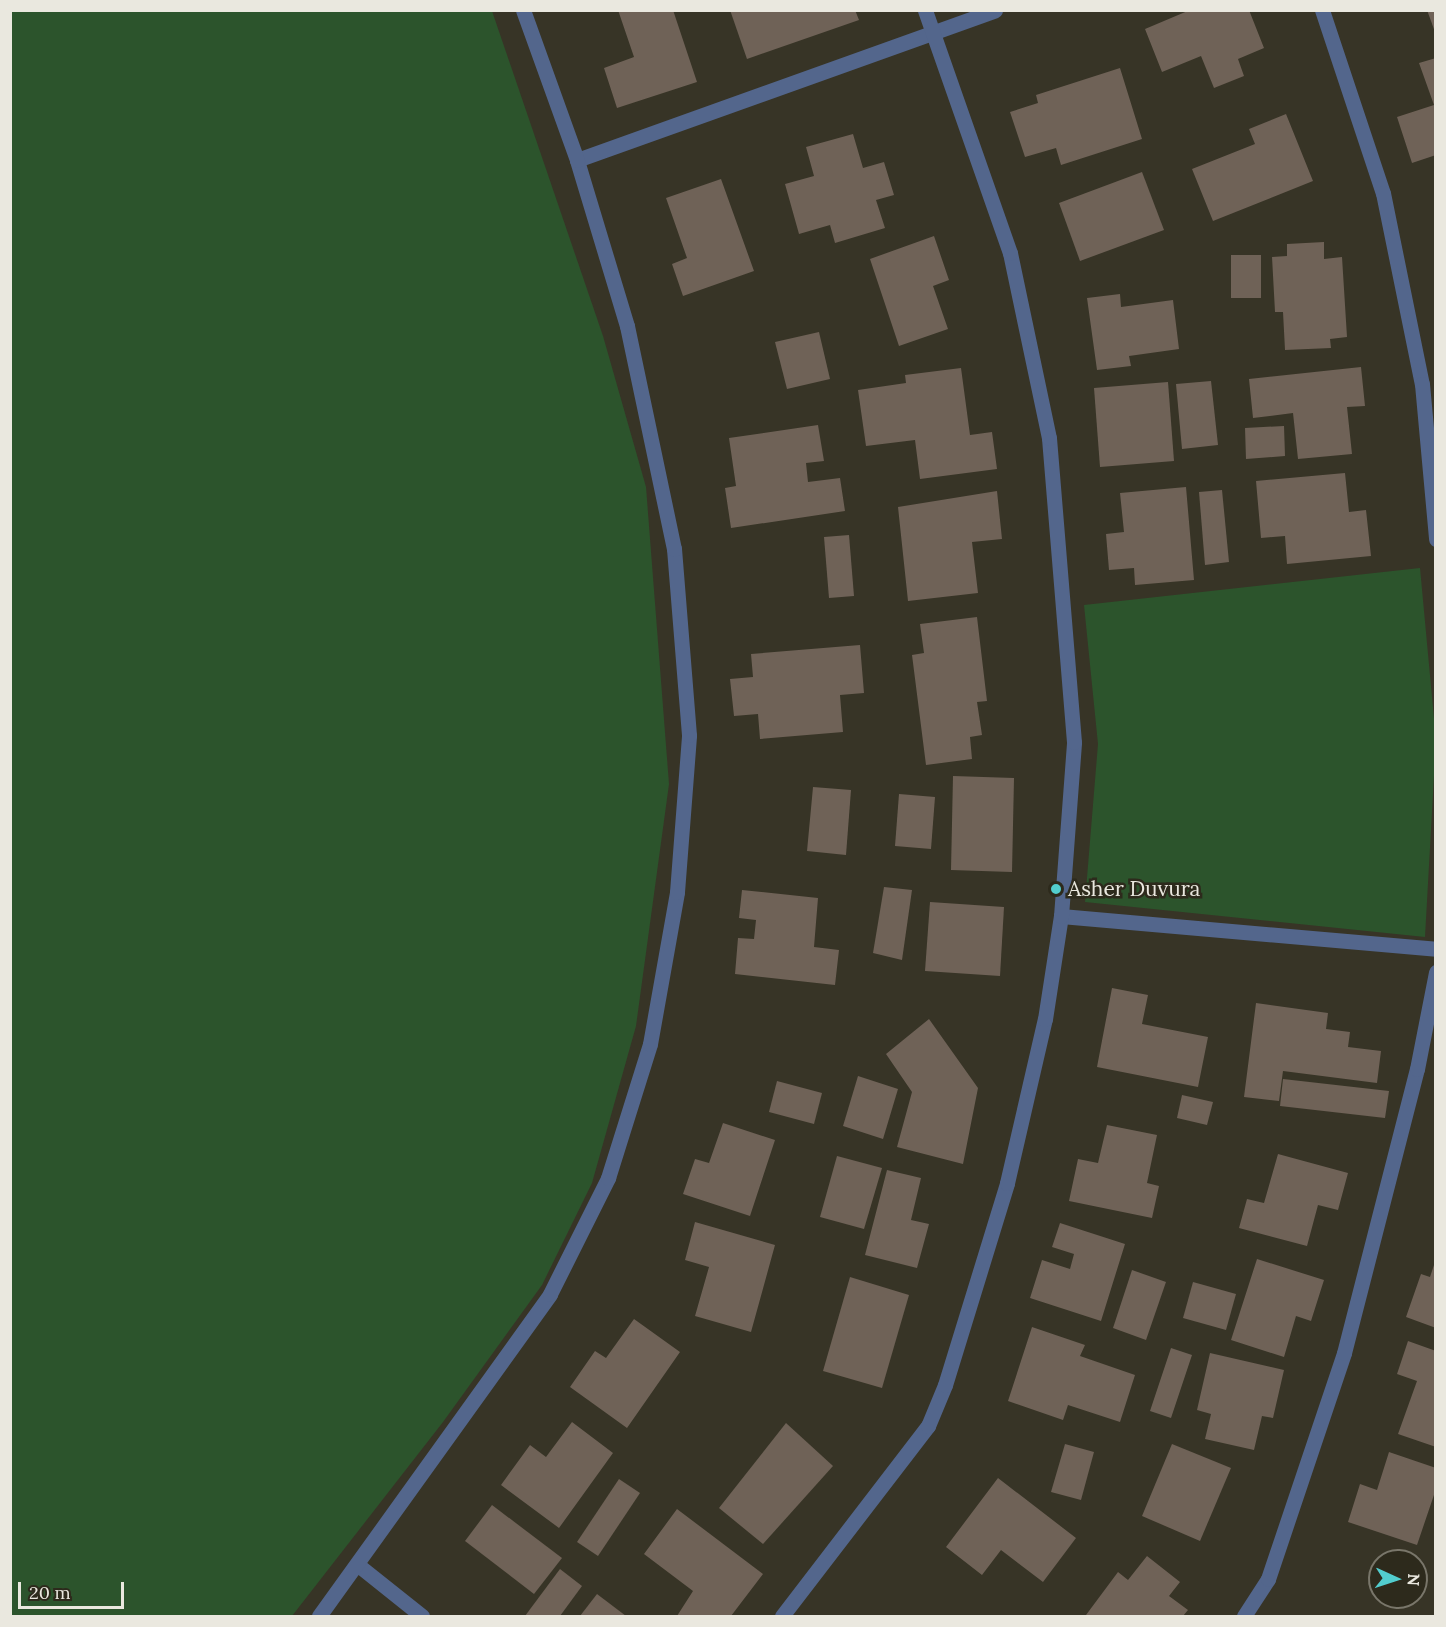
<!DOCTYPE html>
<style>
body{margin:0}
#map{position:relative;width:1446px;height:1627px;overflow:hidden;background:#373426;font-family:Lora,serif}
div>[style]{position:absolute}
.green>*{inset:0;background:#2c542c}
.building>*{inset:0;background:#6f6257}
.street>*{height:15px;margin:-7.5px;padding:0 7.5px;transform-origin:7.5px;border-radius:7.5px;background:#53668c}
.dots>*{width:16px;height:16px;translate:-50% -50%;box-sizing:border-box;border:3px solid #2d2a1c;border-radius:50%}
span{translate:-50% -50%;white-space:nowrap;text-align:center;line-height:1.15;-webkit-text-stroke:5px #2d2a1c;paint-order:stroke}
.poi-label{font-size:21px;color:#eae8df}
.left{translate:0 -50%;text-align:left}
.frame{position:absolute;inset:0;border:12px solid #eae8df;pointer-events:none}
.north{position:absolute;left:1368px;top:1549px;width:60px;height:60px;box-sizing:border-box;background:#2d2a1c;border:2px solid #79766a;border-radius:50%;rotate:93deg;font-size:16px;font-weight:700;line-height:24px;text-align:center;color:#eae8df}
.north::after{content:'';display:block;margin:auto;width:21px;height:27px;background:#52cdce;clip-path:polygon(50% 0,100% 100%,50% 72%,0 100%)}
.scale{position:absolute;left:18px;top:1582px;width:106px;height:27px;box-sizing:border-box;border:3px solid #eae8df;border-top:0;padding-left:8px;font-size:18px;line-height:21px;white-space:nowrap;color:#eae8df;-webkit-text-stroke:4px #2d2a1c;paint-order:stroke}
</style>
<div id="map">
<div class="green">
<i style="clip-path:polygon(11px 10px,492px 11px,603px 336px,646px 487px,669px 784px,636px 1026px,592px 1183px,542px 1285px,443px 1422px,292px 1616px,11px 1616px)"></i>
<i style="clip-path:polygon(1420px 568px,1436px 740px,1425px 937px,1085px 902px,1098px 744px,1084px 605px)"></i>
</div>
<div class="building">
<i style="clip-path:polygon(618px 10px,673px 10px,697px 82px,617px 108px,604px 68px,634px 57px)"></i>
<i style="clip-path:polygon(730px 10px,855px 10px,859px 20px,747px 59px)"></i>
<i style="clip-path:polygon(1190px 10px,1249px 10px,1264px 48px,1238px 59px,1244px 76px,1214px 88px,1201px 56px,1162px 72px,1145px 29px)"></i>
<i style="clip-path:polygon(1427px 10px,1436px 10px,1436px 32px,1435px 32px)"></i>
<i style="clip-path:polygon(1436px 58px,1436px 155px,1412px 163px,1397px 117px,1434px 105px,1419px 63px)"></i>
<i style="clip-path:polygon(1120px 68px,1142px 139px,1061px 165px,1056px 148px,1025px 157px,1010px 112px,1038px 103px,1036px 95px)"></i>
<i style="clip-path:polygon(1286px 114px,1313px 181px,1213px 221px,1192px 169px,1255px 144px,1249px 129px)"></i>
<i style="clip-path:polygon(853px 134px,863px 168px,884px 162px,894px 195px,876px 200px,885px 228px,835px 243px,830px 225px,799px 234px,785px 184px,814px 176px,806px 147px)"></i>
<i style="clip-path:polygon(1142px 172px,1164px 230px,1080px 261px,1059px 203px)"></i>
<i style="clip-path:polygon(721px 179px,754px 271px,683px 296px,672px 264px,687px 258px,666px 198px)"></i>
<i style="clip-path:polygon(934px 236px,949px 280px,933px 286px,948px 329px,899px 346px,870px 259px)"></i>
<i style="clip-path:polygon(1324px 242px,1324px 259px,1342px 257px,1347px 337px,1330px 339px,1331px 348px,1285px 350px,1283px 312px,1275px 312px,1272px 257px,1287px 256px,1287px 244px)"></i>
<i style="clip-path:polygon(1231px 255px,1261px 255px,1261px 298px,1231px 298px)"></i>
<i style="clip-path:polygon(1120px 294px,1121px 307px,1173px 300px,1179px 349px,1129px 356px,1131px 366px,1097px 370px,1087px 298px)"></i>
<i style="clip-path:polygon(819px 332px,830px 379px,787px 389px,775px 342px)"></i>
<i style="clip-path:polygon(1361px 367px,1365px 406px,1347px 407px,1352px 454px,1298px 459px,1293px 413px,1253px 418px,1249px 379px)"></i>
<i style="clip-path:polygon(961px 368px,970px 435px,992px 432px,997px 469px,920px 479px,915px 440px,866px 446px,858px 390px,906px 383px,905px 375px)"></i>
<i style="clip-path:polygon(1211px 381px,1218px 445px,1182px 449px,1176px 384px)"></i>
<i style="clip-path:polygon(1168px 382px,1174px 461px,1100px 467px,1094px 388px)"></i>
<i style="clip-path:polygon(818px 425px,824px 461px,806px 463px,808px 482px,840px 478px,845px 511px,731px 528px,725px 488px,736px 486px,729px 438px)"></i>
<i style="clip-path:polygon(1284px 426px,1285px 456px,1246px 459px,1245px 428px)"></i>
<i style="clip-path:polygon(1345px 473px,1349px 512px,1366px 510px,1371px 556px,1287px 564px,1285px 536px,1261px 538px,1256px 481px)"></i>
<i style="clip-path:polygon(1186px 487px,1194px 580px,1135px 585px,1134px 568px,1109px 570px,1106px 534px,1124px 532px,1120px 493px)"></i>
<i style="clip-path:polygon(1222px 490px,1229px 562px,1205px 565px,1199px 492px)"></i>
<i style="clip-path:polygon(997px 491px,1002px 539px,972px 542px,978px 593px,908px 601px,898px 507px)"></i>
<i style="clip-path:polygon(849px 535px,854px 596px,829px 598px,824px 537px)"></i>
<i style="clip-path:polygon(977px 617px,987px 701px,977px 702px,982px 735px,970px 737px,972px 759px,926px 765px,912px 655px,924px 653px,920px 624px)"></i>
<i style="clip-path:polygon(860px 645px,864px 693px,840px 695px,843px 732px,760px 739px,758px 714px,734px 716px,730px 679px,753px 677px,751px 654px)"></i>
<i style="clip-path:polygon(953px 776px,1014px 778px,1012px 872px,951px 870px)"></i>
<i style="clip-path:polygon(813px 787px,851px 790px,846px 855px,807px 851px)"></i>
<i style="clip-path:polygon(899px 794px,935px 797px,931px 849px,895px 846px)"></i>
<i style="clip-path:polygon(884px 887px,912px 890px,902px 960px,873px 953px)"></i>
<i style="clip-path:polygon(742px 890px,818px 898px,814px 947px,839px 950px,835px 985px,735px 974px,738px 938px,754px 939px,756px 920px,739px 918px)"></i>
<i style="clip-path:polygon(930px 902px,1004px 907px,1000px 976px,925px 971px)"></i>
<i style="clip-path:polygon(1112px 988px,1148px 995px,1142px 1024px,1208px 1037px,1198px 1087px,1097px 1067px)"></i>
<i style="clip-path:polygon(1256px 1003px,1328px 1013px,1326px 1029px,1350px 1032px,1348px 1047px,1381px 1051px,1377px 1083px,1283px 1071px,1279px 1101px,1244px 1097px)"></i>
<i style="clip-path:polygon(929px 1019px,978px 1088px,963px 1164px,897px 1147px,912px 1092px,886px 1054px)"></i>
<i style="clip-path:polygon(858px 1076px,898px 1089px,883px 1139px,843px 1126px)"></i>
<i style="clip-path:polygon(1283px 1079px,1389px 1091px,1385px 1118px,1280px 1106px)"></i>
<i style="clip-path:polygon(777px 1081px,822px 1093px,814px 1124px,769px 1112px)"></i>
<i style="clip-path:polygon(1182px 1095px,1213px 1102px,1207px 1125px,1177px 1118px)"></i>
<i style="clip-path:polygon(723px 1123px,775px 1140px,750px 1216px,683px 1194px,695px 1159px,709px 1163px)"></i>
<i style="clip-path:polygon(1107px 1125px,1157px 1135px,1147px 1183px,1159px 1186px,1152px 1218px,1069px 1201px,1078px 1159px,1098px 1163px)"></i>
<i style="clip-path:polygon(1278px 1154px,1348px 1173px,1338px 1210px,1318px 1205px,1307px 1246px,1239px 1228px,1247px 1199px,1264px 1203px)"></i>
<i style="clip-path:polygon(837px 1156px,882px 1168px,864px 1229px,820px 1217px)"></i>
<i style="clip-path:polygon(887px 1170px,921px 1178px,911px 1220px,929px 1224px,917px 1268px,865px 1255px)"></i>
<i style="clip-path:polygon(695px 1222px,775px 1245px,751px 1332px,695px 1316px,709px 1267px,685px 1260px)"></i>
<i style="clip-path:polygon(1060px 1223px,1125px 1244px,1101px 1321px,1030px 1298px,1042px 1260px,1070px 1269px,1074px 1254px,1052px 1247px)"></i>
<i style="clip-path:polygon(1257px 1259px,1324px 1280px,1311px 1321px,1296px 1316px,1284px 1357px,1231px 1340px)"></i>
<i style="clip-path:polygon(1435px 1262px,1436px 1262px,1436px 1328px,1406px 1317px,1421px 1274px,1430px 1277px)"></i>
<i style="clip-path:polygon(1132px 1270px,1166px 1282px,1146px 1340px,1113px 1328px)"></i>
<i style="clip-path:polygon(850px 1277px,909px 1295px,882px 1388px,823px 1371px)"></i>
<i style="clip-path:polygon(1193px 1282px,1236px 1294px,1226px 1330px,1183px 1318px)"></i>
<i style="clip-path:polygon(634px 1319px,680px 1352px,627px 1428px,570px 1387px,595px 1351px,606px 1358px)"></i>
<i style="clip-path:polygon(1032px 1327px,1085px 1345px,1080px 1356px,1135px 1375px,1120px 1422px,1068px 1405px,1063px 1420px,1008px 1401px)"></i>
<i style="clip-path:polygon(1408px 1341px,1436px 1351px,1436px 1447px,1398px 1434px,1417px 1381px,1397px 1374px)"></i>
<i style="clip-path:polygon(1171px 1348px,1192px 1355px,1171px 1418px,1150px 1411px)"></i>
<i style="clip-path:polygon(1210px 1353px,1284px 1370px,1273px 1418px,1262px 1416px,1254px 1450px,1205px 1439px,1211px 1414px,1197px 1410px)"></i>
<i style="clip-path:polygon(572px 1422px,613px 1453px,559px 1528px,501px 1485px,530px 1445px,546px 1457px)"></i>
<i style="clip-path:polygon(786px 1423px,833px 1466px,763px 1544px,719px 1508px)"></i>
<i style="clip-path:polygon(1065px 1444px,1094px 1452px,1081px 1500px,1051px 1492px)"></i>
<i style="clip-path:polygon(1172px 1444px,1231px 1468px,1200px 1541px,1142px 1516px)"></i>
<i style="clip-path:polygon(1389px 1452px,1436px 1468px,1436px 1489px,1417px 1545px,1348px 1522px,1360px 1484px,1377px 1490px)"></i>
<i style="clip-path:polygon(998px 1478px,1076px 1538px,1043px 1582px,1001px 1550px,982px 1575px,946px 1547px)"></i>
<i style="clip-path:polygon(619px 1479px,640px 1493px,598px 1556px,577px 1542px)"></i>
<i style="clip-path:polygon(492px 1505px,562px 1558px,534px 1594px,465px 1541px)"></i>
<i style="clip-path:polygon(677px 1509px,763px 1574px,731px 1616px,677px 1616px,693px 1591px,644px 1554px)"></i>
<i style="clip-path:polygon(1147px 1556px,1180px 1582px,1169px 1596px,1188px 1610px,1183px 1616px,1086px 1615px,1118px 1572px,1128px 1580px)"></i>
<i style="clip-path:polygon(560px 1569px,582px 1586px,560px 1616px,525px 1616px)"></i>
<i style="clip-path:polygon(597px 1594px,626px 1616px,580px 1616px)"></i>
</div>
<div class="street">
<i style="left:1322px;top:10px;width:193px;rotate:71.6deg"></i>
<i style="left:1383px;top:193px;width:195px;rotate:78.5deg"></i>
<i style="left:1422px;top:384px;width:156px;rotate:84.8deg"></i>
<i style="left:577px;top:160px;width:444px;rotate:-19.7deg"></i>
<i style="left:1061px;top:916px;width:376px;rotate:5deg"></i>
<i style="left:358px;top:1565px;width:82px;rotate:38.6deg"></i>
<i style="left:319px;top:1616px;width:396px;rotate:-54.3deg"></i>
<i style="left:550px;top:1294px;width:130px;rotate:-63.4deg"></i>
<i style="left:608px;top:1178px;width:140px;rotate:-72.6deg"></i>
<i style="left:650px;top:1044px;width:154px;rotate:-79.9deg"></i>
<i style="left:677px;top:892px;width:157px;rotate:-85.6deg"></i>
<i style="left:689px;top:735px;width:187px;rotate:-94.6deg"></i>
<i style="left:674px;top:549px;width:228px;rotate:-101.9deg"></i>
<i style="left:627px;top:326px;width:173px;rotate:-106.8deg"></i>
<i style="left:577px;top:160px;width:159px;rotate:-109.8deg"></i>
<i style="left:782px;top:1616px;width:240px;rotate:-52.5deg"></i>
<i style="left:928px;top:1426px;width:44px;rotate:-67.5deg"></i>
<i style="left:945px;top:1385px;width:211px;rotate:-72.9deg"></i>
<i style="left:1007px;top:1183px;width:168px;rotate:-77deg"></i>
<i style="left:1045px;top:1019px;width:104px;rotate:-81.2deg"></i>
<i style="left:1061px;top:916px;width:174px;rotate:-85.7deg"></i>
<i style="left:1074px;top:742px;width:305px;rotate:-94.7deg"></i>
<i style="left:1049px;top:438px;width:189px;rotate:-101.9deg"></i>
<i style="left:1010px;top:253px;width:257px;rotate:-109.3deg"></i>
<i style="left:1244px;top:1616px;width:44px;rotate:-57deg"></i>
<i style="left:1268px;top:1579px;width:238px;rotate:-71.4deg"></i>
<i style="left:1344px;top:1353px;width:293px;rotate:-75.6deg"></i>
<i style="left:1417px;top:1069px;width:99px;rotate:-78.9deg"></i>
</div>
<div class="dots">
<i style="left:1056px;top:889px;background:#52cdce"></i>
</div>
<div class="poi-label">
<span class="left" style="left:1068px;top:889px">Asher Duvura</span>
</div>
<div class="frame"></div>
<div class="north">N</div>
<div class="scale">20 m</div>
</div>
